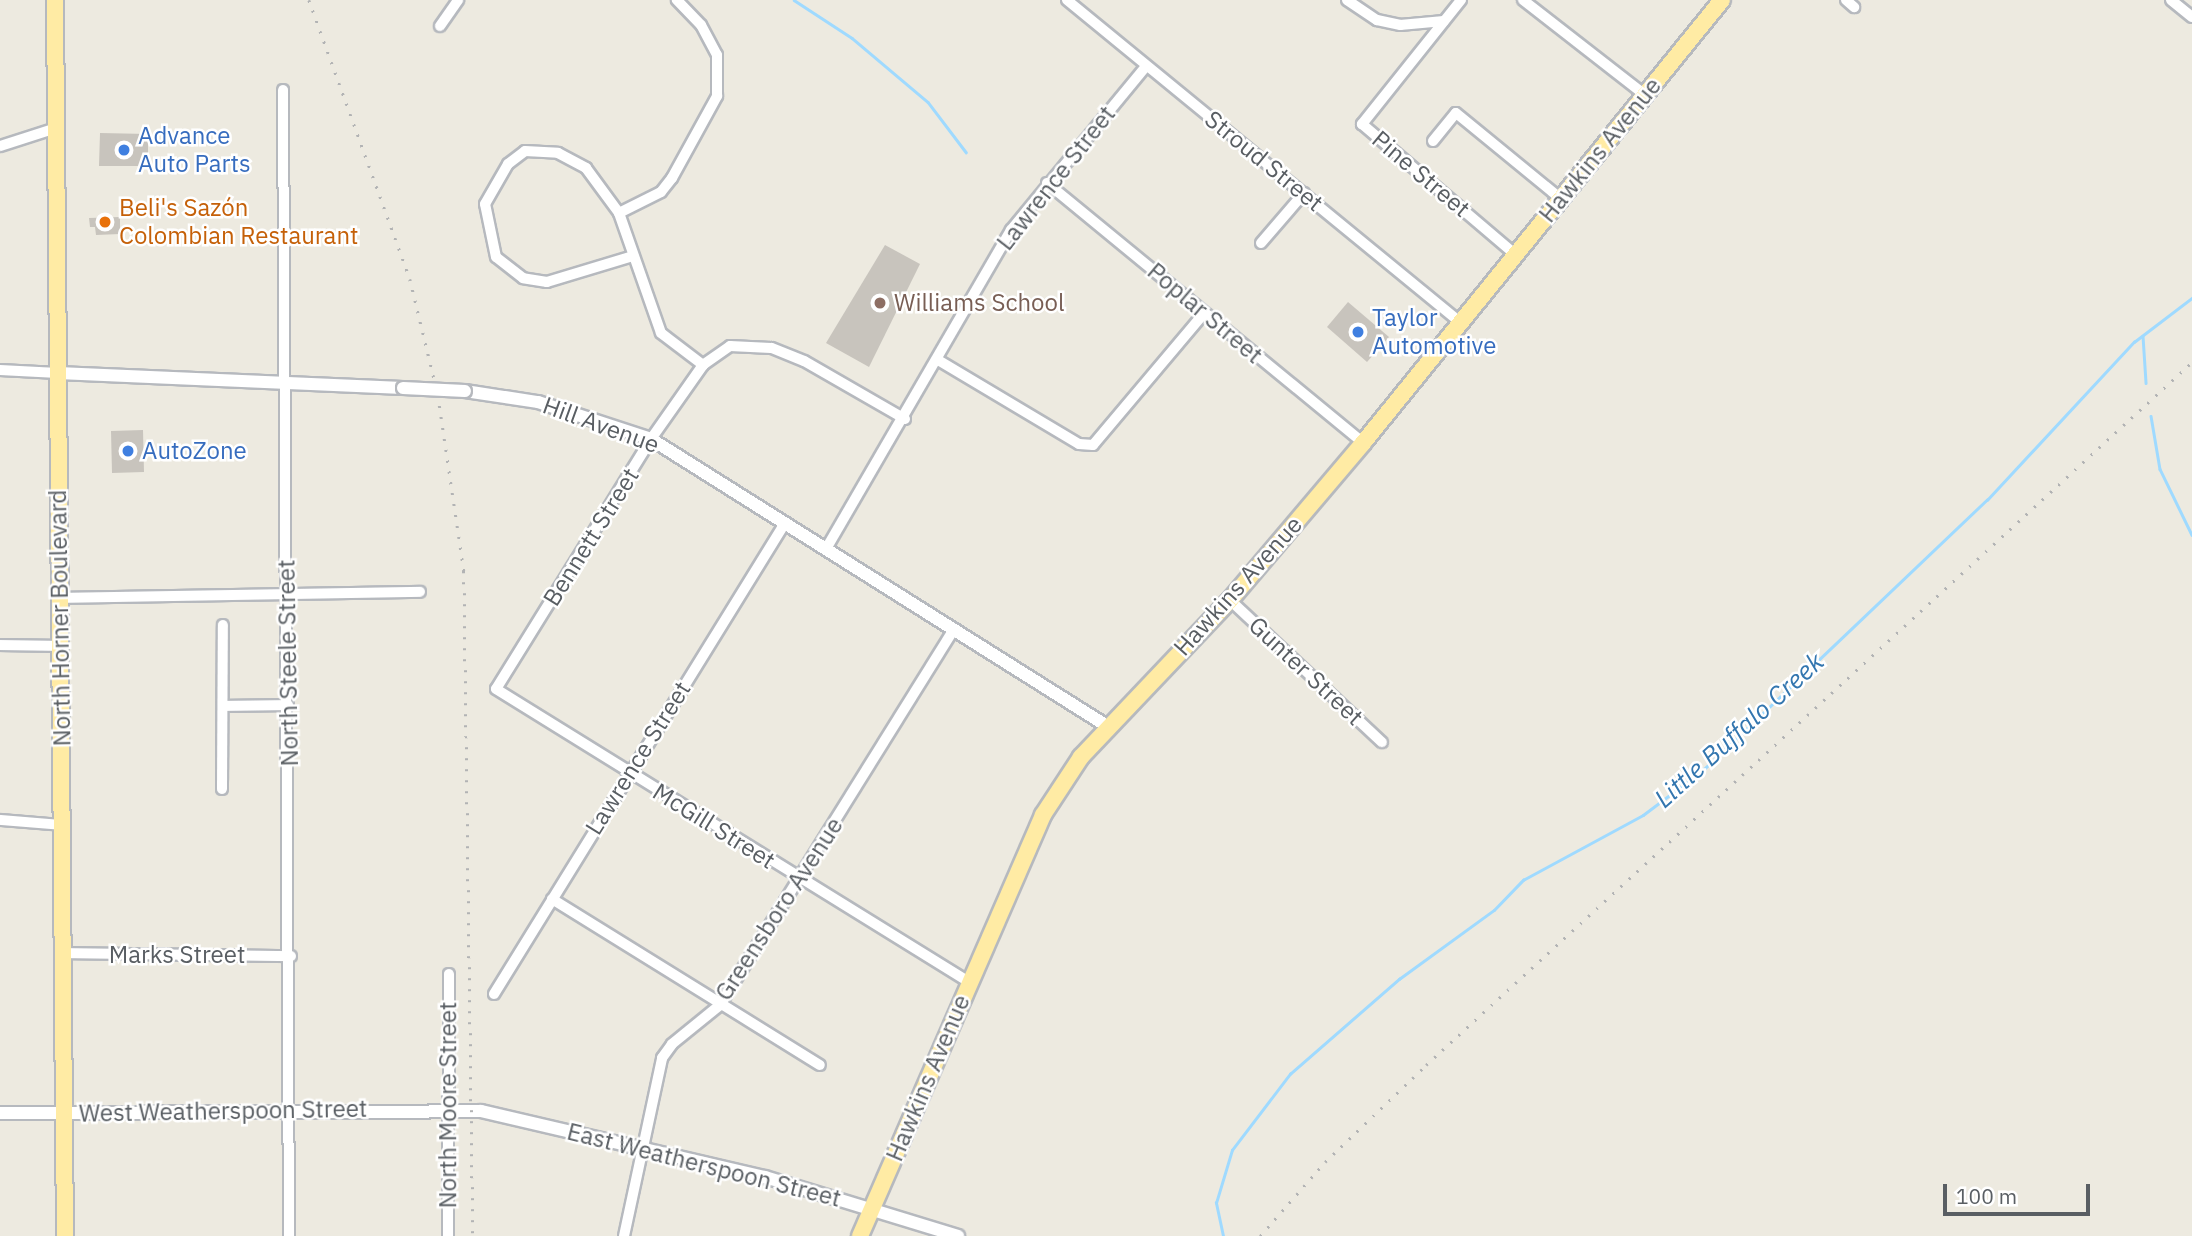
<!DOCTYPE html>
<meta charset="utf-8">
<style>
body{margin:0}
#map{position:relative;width:2192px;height:1236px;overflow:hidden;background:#edeae0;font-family:"IBM Plex Sans",sans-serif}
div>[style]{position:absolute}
.stream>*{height:2.5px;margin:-1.25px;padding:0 1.25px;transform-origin:1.25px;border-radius:1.25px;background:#9fdaff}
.building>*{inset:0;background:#c8c4bd}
.roads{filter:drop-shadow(2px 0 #b6b9be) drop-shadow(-2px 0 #b6b9be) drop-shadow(0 2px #b6b9be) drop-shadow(0 -2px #b6b9be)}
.minor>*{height:10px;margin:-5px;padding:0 5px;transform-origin:5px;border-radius:5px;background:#fff}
.tertiary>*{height:12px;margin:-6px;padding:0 6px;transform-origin:6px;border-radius:6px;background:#fff}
.primary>*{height:16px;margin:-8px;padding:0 8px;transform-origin:8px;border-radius:8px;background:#ffeba4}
.rail>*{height:2.5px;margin-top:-1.25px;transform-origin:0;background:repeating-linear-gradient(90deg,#b2b3b4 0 2px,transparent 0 11px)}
.bridges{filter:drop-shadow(2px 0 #b6b9be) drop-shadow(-2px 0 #b6b9be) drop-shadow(0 2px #b6b9be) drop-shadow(0 -2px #b6b9be)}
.tertiary-bridge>*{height:12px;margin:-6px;padding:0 6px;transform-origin:6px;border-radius:6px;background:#fff}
.dots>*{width:19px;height:19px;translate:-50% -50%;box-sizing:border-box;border:4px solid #fff;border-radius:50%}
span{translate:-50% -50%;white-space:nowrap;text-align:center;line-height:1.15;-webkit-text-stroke:5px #fff;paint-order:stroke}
.shop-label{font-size:24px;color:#366cbe}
.left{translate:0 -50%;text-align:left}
.street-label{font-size:24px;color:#595e63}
.food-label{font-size:24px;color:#c56008}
.education-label{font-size:24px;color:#785e54}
.water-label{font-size:26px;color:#3376af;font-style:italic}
.scale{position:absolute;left:1943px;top:1184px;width:147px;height:32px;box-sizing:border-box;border:4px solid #595e63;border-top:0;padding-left:9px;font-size:21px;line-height:24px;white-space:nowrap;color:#595e63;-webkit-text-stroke:5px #fff;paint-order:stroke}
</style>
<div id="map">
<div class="stream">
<i style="left:794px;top:0;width:69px;rotate:33.2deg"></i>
<i style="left:852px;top:38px;width:99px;rotate:40.1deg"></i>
<i style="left:928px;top:102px;width:63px;rotate:52.8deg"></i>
<i style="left:2143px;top:336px;width:47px;rotate:86.3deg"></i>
<i style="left:2151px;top:416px;width:54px;rotate:80.4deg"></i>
<i style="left:2160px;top:469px;width:73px;rotate:64.1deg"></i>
<i style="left:1223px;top:1236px;width:34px;rotate:-102deg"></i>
<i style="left:1216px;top:1203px;width:55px;rotate:-73.2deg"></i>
<i style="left:1232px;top:1150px;width:96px;rotate:-52.7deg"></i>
<i style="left:1290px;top:1074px;width:145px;rotate:-41.1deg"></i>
<i style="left:1399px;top:979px;width:117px;rotate:-36deg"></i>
<i style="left:1494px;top:910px;width:42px;rotate:-46deg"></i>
<i style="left:1523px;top:880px;width:136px;rotate:-28.4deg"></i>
<i style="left:1643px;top:815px;width:75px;rotate:-36.9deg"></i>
<i style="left:1703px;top:770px;width:392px;rotate:-43.6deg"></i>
<i style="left:1987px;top:500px;width:216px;rotate:-47.1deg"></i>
<i style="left:2134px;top:342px;width:73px;rotate:-37.2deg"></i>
</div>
<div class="building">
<i style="clip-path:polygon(100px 133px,148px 134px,148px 166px,99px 166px)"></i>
<i style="clip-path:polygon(120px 217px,120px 234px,96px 235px,95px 227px,90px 227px,89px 218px)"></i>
<i style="clip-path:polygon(885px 245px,920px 264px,869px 367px,826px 343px)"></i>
<i style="clip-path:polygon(1348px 302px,1389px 337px,1367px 362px,1327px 327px)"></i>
<i style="clip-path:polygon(143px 430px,144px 472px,112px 473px,111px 431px)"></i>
</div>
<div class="roads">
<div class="minor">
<i style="left:1067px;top:0;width:509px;rotate:39.34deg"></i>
<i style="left:1347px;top:0;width:36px;rotate:34deg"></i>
<i style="left:1377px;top:20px;width:24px;rotate:12deg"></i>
<i style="left:1400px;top:25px;width:44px;rotate:-5.2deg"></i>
<i style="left:1461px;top:0;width:159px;rotate:128.6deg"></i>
<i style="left:1362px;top:124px;width:202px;rotate:40.4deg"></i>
<i style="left:1523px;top:0;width:155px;rotate:37.9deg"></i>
<i style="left:1846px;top:0;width:11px;rotate:41deg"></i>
<i style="left:2171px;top:0;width:27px;rotate:39deg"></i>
<i style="left:440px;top:26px;width:32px;rotate:-55deg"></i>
<i style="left:283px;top:90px;width:1146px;rotate:89.7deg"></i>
<i style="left:1433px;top:141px;width:36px;rotate:-51deg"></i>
<i style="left:1456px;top:113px;width:136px;rotate:39.3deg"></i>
<i style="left:0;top:146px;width:59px;rotate:-17.8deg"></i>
<i style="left:1047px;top:183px;width:409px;rotate:39.4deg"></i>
<i style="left:619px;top:213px;width:47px;rotate:-26.6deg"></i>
<i style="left:661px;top:192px;width:18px;rotate:-52deg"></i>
<i style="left:672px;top:178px;width:94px;rotate:-61.2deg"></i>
<i style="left:717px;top:96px;width:41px;rotate:-90deg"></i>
<i style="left:717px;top:55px;width:34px;rotate:-118deg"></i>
<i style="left:701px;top:25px;width:35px;rotate:-134deg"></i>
<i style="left:1261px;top:243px;width:66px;rotate:-49.3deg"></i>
<i style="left:633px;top:256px;width:90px;rotate:163.2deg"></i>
<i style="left:547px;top:282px;width:24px;rotate:-171deg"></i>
<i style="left:523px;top:278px;width:34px;rotate:-142deg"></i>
<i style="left:496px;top:257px;width:54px;rotate:-101.7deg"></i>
<i style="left:485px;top:204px;width:46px;rotate:-60.1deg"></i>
<i style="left:508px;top:164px;width:21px;rotate:-37deg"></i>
<i style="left:525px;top:151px;width:33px;rotate:3deg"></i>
<i style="left:558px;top:153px;width:32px;rotate:28deg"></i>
<i style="left:586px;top:168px;width:56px;rotate:53.7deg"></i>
<i style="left:619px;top:213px;width:127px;rotate:70.7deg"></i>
<i style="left:661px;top:333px;width:53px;rotate:37.3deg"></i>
<i style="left:938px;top:360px;width:164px;rotate:30.8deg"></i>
<i style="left:1079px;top:444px;width:14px;rotate:4deg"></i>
<i style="left:1093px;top:445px;width:172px;rotate:-49.9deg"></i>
<i style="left:0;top:370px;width:58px;rotate:3deg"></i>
<i style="left:905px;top:419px;width:116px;rotate:-150.1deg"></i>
<i style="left:804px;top:361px;width:35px;rotate:-158deg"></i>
<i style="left:771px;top:348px;width:41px;rotate:-177.2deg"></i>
<i style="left:730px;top:346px;width:33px;rotate:145deg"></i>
<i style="left:703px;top:365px;width:90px;rotate:125.1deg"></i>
<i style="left:651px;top:439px;width:294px;rotate:121.8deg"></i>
<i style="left:496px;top:689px;width:556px;rotate:31.78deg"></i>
<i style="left:826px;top:549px;width:369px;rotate:-59.9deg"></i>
<i style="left:1011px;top:230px;width:212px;rotate:-50.5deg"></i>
<i style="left:60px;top:598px;width:360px;rotate:-1deg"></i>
<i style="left:1230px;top:600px;width:208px;rotate:43.1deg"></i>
<i style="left:0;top:645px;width:61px;rotate:0.9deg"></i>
<i style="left:223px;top:706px;width:65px;rotate:-0.9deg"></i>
<i style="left:222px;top:789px;width:164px;rotate:-89.7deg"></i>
<i style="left:0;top:820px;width:62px;rotate:4.6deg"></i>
<i style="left:552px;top:899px;width:315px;rotate:31.8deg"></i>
<i style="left:63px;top:953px;width:228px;rotate:0.8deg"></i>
<i style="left:494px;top:994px;width:554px;rotate:-58.29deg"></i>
<i style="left:448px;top:1236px;width:262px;rotate:-89.8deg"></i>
<i style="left:624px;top:1236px;width:182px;rotate:-77.9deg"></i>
<i style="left:662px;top:1058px;width:17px;rotate:-54deg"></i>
<i style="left:672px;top:1044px;width:62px;rotate:-39.1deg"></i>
<i style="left:720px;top:1005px;width:443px;rotate:-58.1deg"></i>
</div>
<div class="tertiary">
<i style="left:58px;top:373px;width:345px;rotate:2.5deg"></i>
<i style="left:465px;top:391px;width:74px;rotate:8.6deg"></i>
<i style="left:538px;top:402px;width:119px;rotate:18.1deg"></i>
<i style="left:651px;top:439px;width:539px;rotate:32.19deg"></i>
<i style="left:0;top:1113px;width:481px;rotate:-0.2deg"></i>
<i style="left:481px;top:1111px;width:292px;rotate:13.1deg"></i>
<i style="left:765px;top:1177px;width:202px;rotate:17deg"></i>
</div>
<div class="primary">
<i style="left:55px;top:0;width:1236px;rotate:89.54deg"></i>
<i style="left:860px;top:1236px;width:459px;rotate:-66.5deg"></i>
<i style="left:1043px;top:815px;width:69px;rotate:-56.8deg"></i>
<i style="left:1081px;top:757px;width:216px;rotate:-46.5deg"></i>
<i style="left:1230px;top:600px;width:206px;rotate:-49.7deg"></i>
<i style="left:1363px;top:443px;width:570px;rotate:-50.98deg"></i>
</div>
</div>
<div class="rail">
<i style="left:309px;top:0;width:297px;rotate:70.1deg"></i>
<i style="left:410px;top:279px;width:119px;rotate:76.4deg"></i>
<i style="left:438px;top:395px;width:178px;rotate:81.6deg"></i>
<i style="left:464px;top:571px;width:665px;rotate:89.22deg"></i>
<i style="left:1260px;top:1236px;width:98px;rotate:-48.7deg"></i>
<i style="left:1325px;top:1162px;width:140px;rotate:-43.8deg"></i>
<i style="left:1426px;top:1065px;width:1040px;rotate:-42.54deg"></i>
</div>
<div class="bridges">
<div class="tertiary-bridge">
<i style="left:403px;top:388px;width:62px;rotate:2.8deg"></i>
</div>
</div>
<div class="dots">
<i style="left:124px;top:150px;background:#3f7fe0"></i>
<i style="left:105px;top:222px;background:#e8710a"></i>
<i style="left:880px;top:303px;background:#8d6e63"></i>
<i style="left:1358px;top:332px;background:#3f7fe0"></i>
<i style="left:128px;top:451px;background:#3f7fe0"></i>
</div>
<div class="shop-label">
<span class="left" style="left:138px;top:150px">Advance<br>Auto Parts</span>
<span class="left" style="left:1372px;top:332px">Taylor<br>Automotive</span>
<span class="left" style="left:142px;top:451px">AutoZone</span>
</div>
<div class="street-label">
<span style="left:1600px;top:150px;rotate:-51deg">Hawkins Avenue</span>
<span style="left:1264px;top:161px;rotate:39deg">Stroud Street</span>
<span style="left:1421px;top:174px;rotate:40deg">Pine Street</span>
<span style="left:1056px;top:178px;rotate:-52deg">Lawrence Street</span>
<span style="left:1205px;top:313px;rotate:40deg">Poplar Street</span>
<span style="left:601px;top:425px;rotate:20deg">Hill Avenue</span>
<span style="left:591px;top:537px;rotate:-58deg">Bennett Street</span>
<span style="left:1238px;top:586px;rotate:-48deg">Hawkins Avenue</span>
<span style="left:60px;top:618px;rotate:-91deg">North Horner Boulevard</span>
<span style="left:288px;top:663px;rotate:-91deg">North Steele Street</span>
<span style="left:1306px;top:671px;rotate:43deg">Gunter Street</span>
<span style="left:638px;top:758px;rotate:-58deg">Lawrence Street</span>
<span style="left:714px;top:826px;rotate:32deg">McGill Street</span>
<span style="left:779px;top:909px;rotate:-57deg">Greensboro Avenue</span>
<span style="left:177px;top:955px">Marks Street</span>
<span style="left:928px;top:1078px;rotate:-67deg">Hawkins Avenue</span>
<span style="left:448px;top:1105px;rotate:-90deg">North Moore Street</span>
<span style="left:223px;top:1111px;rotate:-1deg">West Weatherspoon Street</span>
<span style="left:704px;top:1165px;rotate:14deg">East Weatherspoon Street</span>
</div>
<div class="food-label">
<span class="left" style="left:119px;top:222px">Beli's Sazón<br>Colombian Restaurant</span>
</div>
<div class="education-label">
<span class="left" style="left:894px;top:303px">Williams School</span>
</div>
<div class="water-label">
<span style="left:1739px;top:730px;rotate:-42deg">Little Buffalo Creek</span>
</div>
<div class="scale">100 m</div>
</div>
